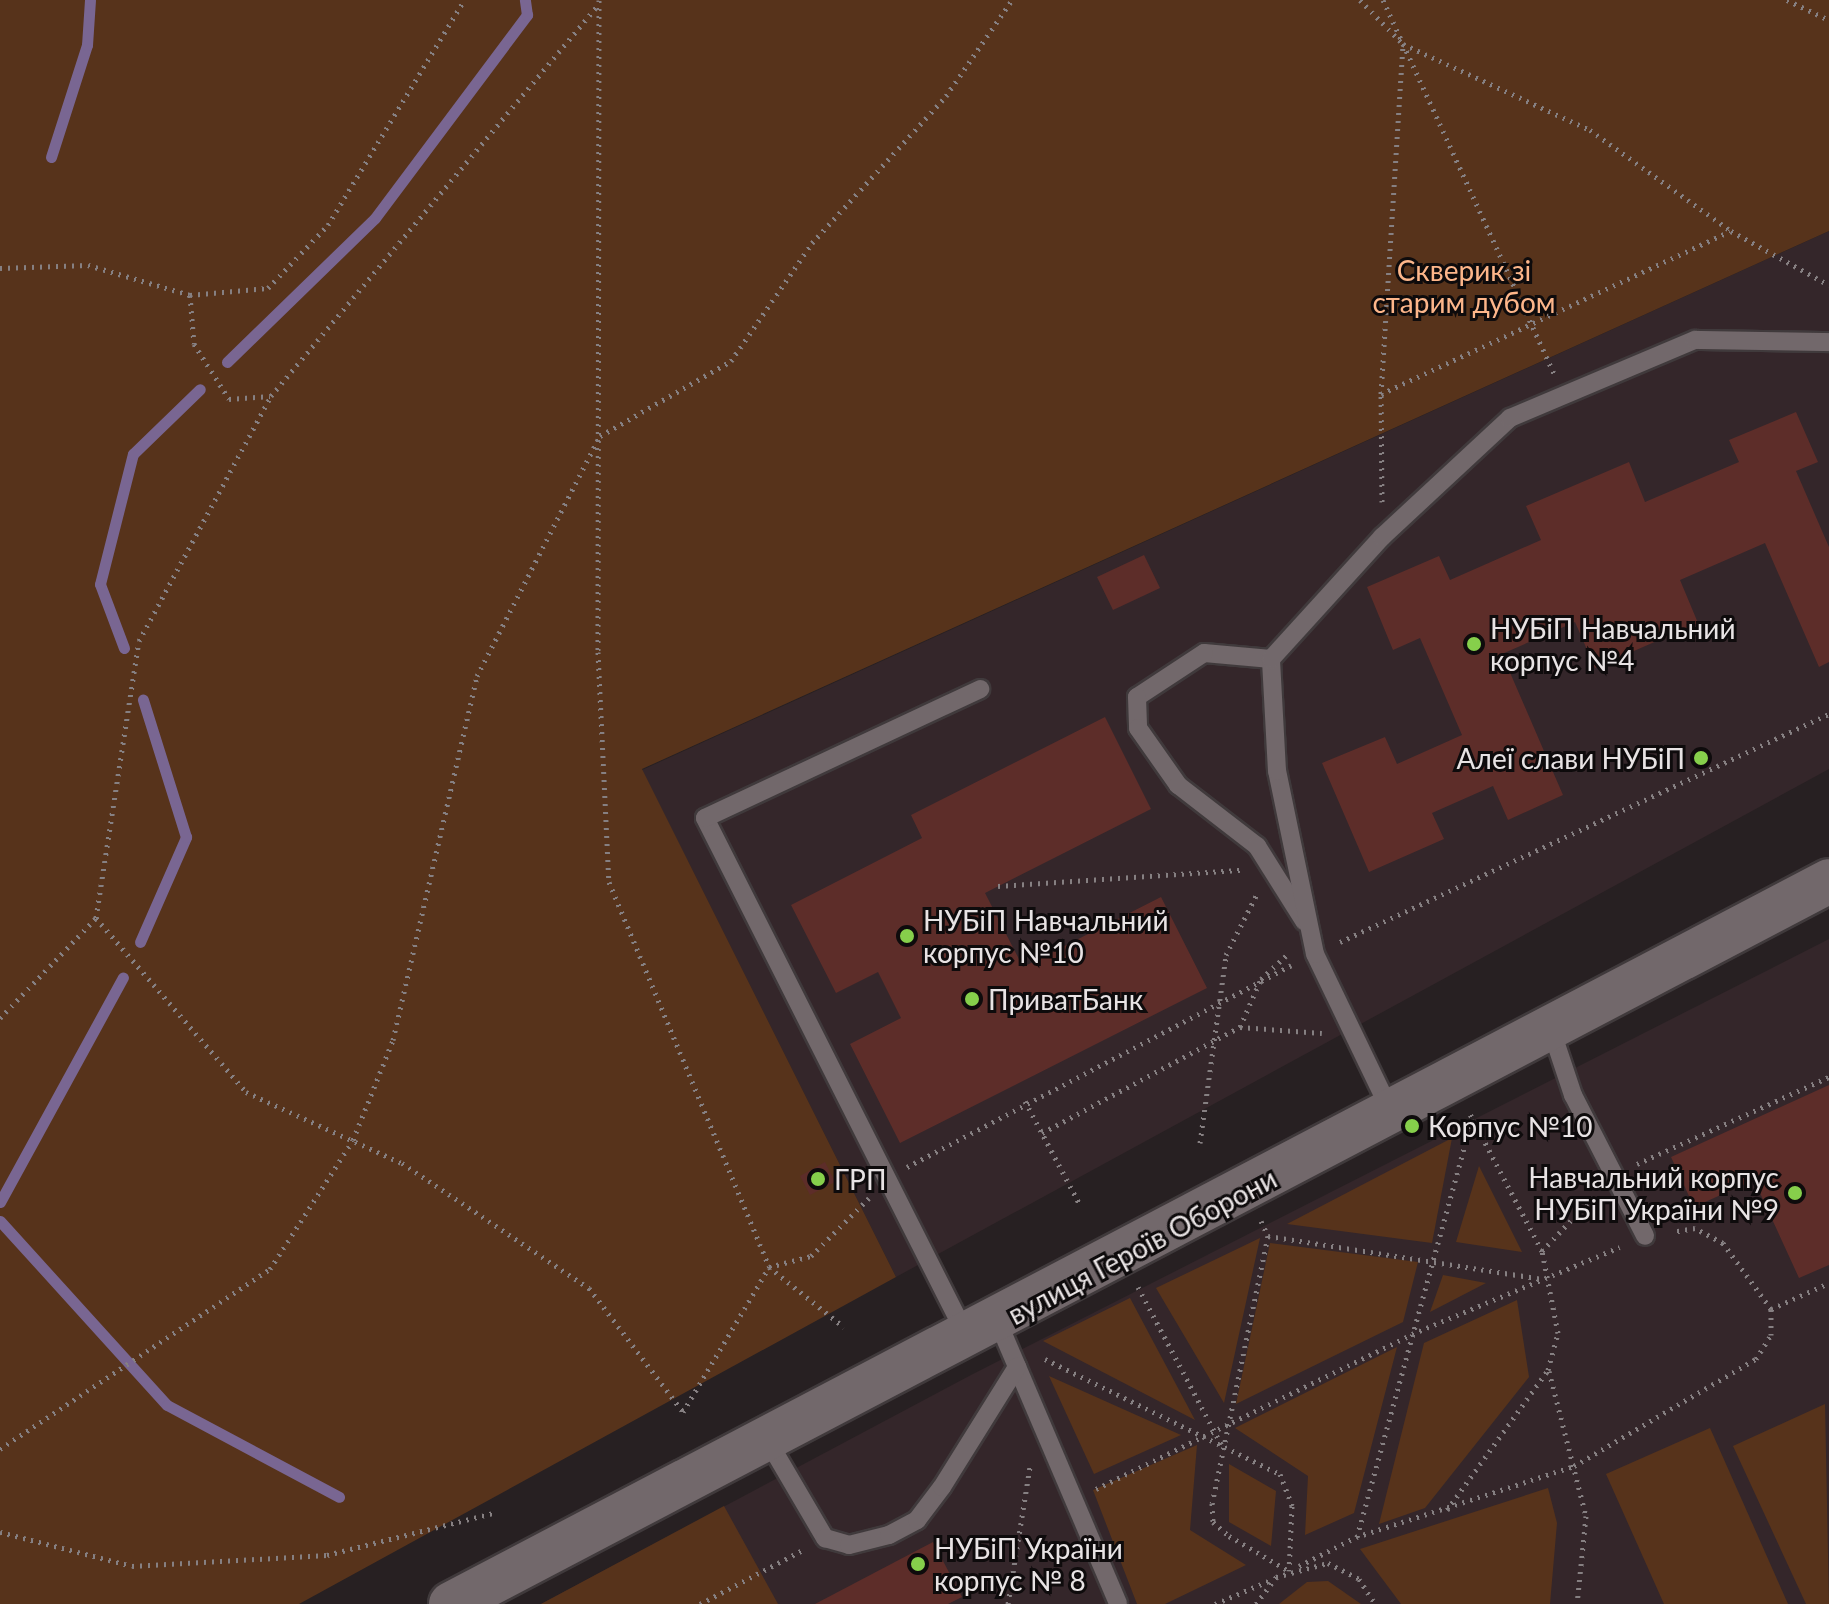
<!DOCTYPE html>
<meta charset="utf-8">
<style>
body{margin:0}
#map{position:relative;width:1829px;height:1604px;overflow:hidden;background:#272022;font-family:Lato,sans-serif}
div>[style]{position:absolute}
.built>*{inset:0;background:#34262a}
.green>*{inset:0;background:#57331b}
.stream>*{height:11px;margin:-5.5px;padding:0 5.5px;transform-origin:5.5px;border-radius:5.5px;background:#796692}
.building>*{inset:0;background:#5d2d29}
.path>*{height:5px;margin-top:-2.5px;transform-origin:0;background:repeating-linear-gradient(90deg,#868082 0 2px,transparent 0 8px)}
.roads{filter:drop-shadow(2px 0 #403a3c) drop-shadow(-2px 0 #403a3c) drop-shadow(0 2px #403a3c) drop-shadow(0 -2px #403a3c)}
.service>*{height:18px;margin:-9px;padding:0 9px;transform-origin:9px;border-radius:9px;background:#72686b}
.tertiary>*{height:44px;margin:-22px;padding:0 22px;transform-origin:22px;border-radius:22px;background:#72686b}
.dots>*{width:22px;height:22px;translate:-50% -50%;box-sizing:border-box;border:4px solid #0e0b0c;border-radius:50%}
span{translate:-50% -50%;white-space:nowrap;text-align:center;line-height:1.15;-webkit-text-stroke:6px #0e0b0c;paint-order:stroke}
.park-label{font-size:28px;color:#fdb68a}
.poi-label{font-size:28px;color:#e8e3e4}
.left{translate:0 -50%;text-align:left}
.right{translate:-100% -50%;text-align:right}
.street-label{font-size:28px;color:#e8e3e4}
</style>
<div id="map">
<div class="built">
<i style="clip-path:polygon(1829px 231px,1829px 769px,896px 1277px,642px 770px)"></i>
<i style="clip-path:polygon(1829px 939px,1829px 1604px,541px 1604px,971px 1375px)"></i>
</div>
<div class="green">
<i style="clip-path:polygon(0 0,1829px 0,1829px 231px,642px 769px,896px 1277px,299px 1604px,0 1604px)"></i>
<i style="clip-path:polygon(1452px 1138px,1432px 1243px,1287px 1224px)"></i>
<i style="clip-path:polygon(1479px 1166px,1522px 1252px,1456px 1242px)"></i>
<i style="clip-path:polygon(1260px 1238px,1224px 1403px,1156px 1288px)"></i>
<i style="clip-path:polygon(1270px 1243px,1418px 1262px,1403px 1322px,1236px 1404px)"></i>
<i style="clip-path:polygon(1443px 1275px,1486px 1283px,1430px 1312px)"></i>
<i style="clip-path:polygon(1130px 1298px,1195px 1420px,1043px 1341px)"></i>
<i style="clip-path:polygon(1517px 1300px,1529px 1377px,1425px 1508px,1379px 1524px,1424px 1343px)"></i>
<i style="clip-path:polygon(1397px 1347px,1354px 1513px,1305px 1535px,1308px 1476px,1235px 1428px)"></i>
<i style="clip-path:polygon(1049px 1376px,1181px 1435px,1094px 1474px)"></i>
<i style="clip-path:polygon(1825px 1404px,1829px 1604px,1806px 1604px,1733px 1446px)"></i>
<i style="clip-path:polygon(1710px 1428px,1788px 1604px,1664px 1604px,1606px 1474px)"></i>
<i style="clip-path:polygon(1197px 1445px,1190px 1530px,1246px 1565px,1165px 1604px,1137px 1604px,1093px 1490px)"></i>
<i style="clip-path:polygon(1229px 1464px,1276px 1491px,1271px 1546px,1229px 1522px)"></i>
<i style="clip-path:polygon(1548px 1488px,1557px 1523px,1550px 1604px,1401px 1604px,1360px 1549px)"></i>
<i style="clip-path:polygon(724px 1506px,778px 1604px,541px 1604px)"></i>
<i style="clip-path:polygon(1328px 1581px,1361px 1604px,1279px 1604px,1307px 1582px)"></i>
</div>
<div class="stream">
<i style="left:51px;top:157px;width:118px;rotate:-72.2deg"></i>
<i style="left:87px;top:45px;width:45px;rotate:-86.2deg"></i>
<i style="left:227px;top:362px;width:206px;rotate:-44.2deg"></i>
<i style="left:375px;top:218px;width:254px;rotate:-53.2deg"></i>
<i style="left:527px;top:15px;width:15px;rotate:-98deg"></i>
<i style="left:124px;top:648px;width:68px;rotate:-110.6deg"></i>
<i style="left:100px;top:584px;width:134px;rotate:-75.8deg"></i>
<i style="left:133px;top:454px;width:93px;rotate:-44.1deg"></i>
<i style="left:140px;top:942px;width:115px;rotate:-66.3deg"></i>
<i style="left:186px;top:837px;width:144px;rotate:-107.4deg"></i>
<i style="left:0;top:1202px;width:256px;rotate:-61.3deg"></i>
<i style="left:0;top:1221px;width:248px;rotate:47.8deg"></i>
<i style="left:167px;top:1405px;width:195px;rotate:28.1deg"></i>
</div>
<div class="building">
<i style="clip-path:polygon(1796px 412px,1818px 462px,1796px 471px,1829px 547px,1829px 662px,1819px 667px,1765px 543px,1680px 580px,1698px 623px,1595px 668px,1575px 622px,1502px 654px,1563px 795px,1508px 820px,1493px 786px,1432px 813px,1444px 839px,1369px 872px,1322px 763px,1385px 737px,1397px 764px,1462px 735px,1420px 638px,1393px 650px,1367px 587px,1439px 556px,1450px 580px,1541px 540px,1526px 506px,1629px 462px,1645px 502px,1739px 462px,1729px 440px)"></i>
<i style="clip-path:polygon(1144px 555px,1160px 588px,1113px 610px,1097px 577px)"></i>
<i style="clip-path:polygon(1105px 717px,1151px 809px,985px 893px,1023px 967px,1161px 897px,1207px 988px,900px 1143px,850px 1044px,901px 1018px,878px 972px,836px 993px,791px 905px,922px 838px,911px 815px)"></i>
<i style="clip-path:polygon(1829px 1085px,1829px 1265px,1799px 1278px,1754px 1180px,1694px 1207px,1671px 1157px)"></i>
<i style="clip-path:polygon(825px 1162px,835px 1182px,810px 1195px,800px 1176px)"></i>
<i style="clip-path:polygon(933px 1542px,962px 1597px,948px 1604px,815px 1604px)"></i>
</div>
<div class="path">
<i style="left:599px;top:0;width:652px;rotate:90.09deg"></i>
<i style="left:598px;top:652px;width:230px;rotate:87.3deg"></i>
<i style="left:609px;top:882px;width:417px;rotate:67.4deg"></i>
<i style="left:769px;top:1267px;width:96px;rotate:38.7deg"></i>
<i style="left:1360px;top:0;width:62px;rotate:45.7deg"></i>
<i style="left:1403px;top:44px;width:206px;rotate:24.7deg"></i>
<i style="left:1590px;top:130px;width:173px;rotate:35.6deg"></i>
<i style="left:1731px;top:231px;width:112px;rotate:28.9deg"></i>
<i style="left:1383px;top:0;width:411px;rotate:65.4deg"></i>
<i style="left:1787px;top:0;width:47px;rotate:25.5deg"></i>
<i style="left:0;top:268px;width:88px;rotate:-2deg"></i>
<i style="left:88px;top:265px;width:106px;rotate:16.4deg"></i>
<i style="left:190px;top:295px;width:78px;rotate:-5.1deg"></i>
<i style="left:268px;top:288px;width:87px;rotate:-46.4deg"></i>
<i style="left:328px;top:225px;width:263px;rotate:-58.8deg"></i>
<i style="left:190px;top:295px;width:49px;rotate:85.3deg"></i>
<i style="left:194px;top:344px;width:65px;rotate:57.5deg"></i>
<i style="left:229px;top:399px;width:41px;rotate:-4.2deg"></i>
<i style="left:1381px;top:394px;width:385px;rotate:-25deg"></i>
<i style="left:1382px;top:502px;width:108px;rotate:-90.5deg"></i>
<i style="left:1381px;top:394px;width:351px;rotate:-86.4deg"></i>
<i style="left:998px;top:886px;width:245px;rotate:-3.8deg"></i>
<i style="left:96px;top:918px;width:230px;rotate:49.2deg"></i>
<i style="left:246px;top:1092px;width:171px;rotate:24.5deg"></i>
<i style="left:402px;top:1163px;width:225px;rotate:33.8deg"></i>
<i style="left:589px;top:1288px;width:156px;rotate:52.8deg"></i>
<i style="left:683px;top:1412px;width:169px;rotate:-59.3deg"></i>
<i style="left:769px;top:1267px;width:43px;rotate:-14.7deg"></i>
<i style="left:811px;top:1256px;width:82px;rotate:-45deg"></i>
<i style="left:1340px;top:942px;width:540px;rotate:-25deg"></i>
<i style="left:0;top:1018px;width:139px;rotate:-46.2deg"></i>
<i style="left:96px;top:918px;width:280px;rotate:-81.2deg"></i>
<i style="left:139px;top:641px;width:278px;rotate:-61.7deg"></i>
<i style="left:271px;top:396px;width:510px;rotate:-50.09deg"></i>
<i style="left:1240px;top:1027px;width:52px;rotate:-66.4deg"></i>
<i style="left:1261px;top:979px;width:38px;rotate:-43deg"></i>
<i style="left:1025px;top:1101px;width:118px;rotate:62.1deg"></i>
<i style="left:1042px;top:1133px;width:225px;rotate:-28.2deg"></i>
<i style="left:1240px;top:1027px;width:82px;rotate:4.2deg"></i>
<i style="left:1200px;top:1143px;width:190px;rotate:-82.1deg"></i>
<i style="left:1226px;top:955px;width:68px;rotate:-63.1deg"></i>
<i style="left:1637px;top:1164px;width:211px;rotate:-24.4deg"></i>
<i style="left:907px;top:1167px;width:434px;rotate:-27.7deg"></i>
<i style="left:1261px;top:1221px;width:17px;rotate:65deg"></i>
<i style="left:1268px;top:1236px;width:273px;rotate:101.8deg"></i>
<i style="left:1212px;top:1503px;width:19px;rotate:87deg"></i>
<i style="left:1213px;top:1522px;width:21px;rotate:41deg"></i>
<i style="left:1229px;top:1536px;width:69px;rotate:30.3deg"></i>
<i style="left:1268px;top:1236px;width:279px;rotate:8.9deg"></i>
<i style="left:1542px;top:1251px;width:76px;rotate:-46.6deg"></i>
<i style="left:1138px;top:1287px;width:178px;rotate:62.1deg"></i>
<i style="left:1771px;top:1309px;width:64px;rotate:-24.1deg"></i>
<i style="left:1045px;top:1359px;width:262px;rotate:26.1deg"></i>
<i style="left:1280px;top:1474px;width:34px;rotate:69deg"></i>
<i style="left:1292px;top:1506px;width:65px;rotate:92.6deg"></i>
<i style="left:1549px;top:1371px;width:150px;rotate:75.7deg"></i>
<i style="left:1586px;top:1516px;width:88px;rotate:95.8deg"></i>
<i style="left:0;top:1449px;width:324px;rotate:-33.7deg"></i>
<i style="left:270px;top:1269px;width:153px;rotate:-57.2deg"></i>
<i style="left:353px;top:1140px;width:108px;rotate:-68.2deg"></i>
<i style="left:393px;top:1040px;width:374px;rotate:-77deg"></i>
<i style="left:477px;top:676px;width:270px;rotate:-62.9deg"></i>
<i style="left:600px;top:436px;width:151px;rotate:-29.8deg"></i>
<i style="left:731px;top:361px;width:143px;rotate:-55.5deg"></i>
<i style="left:812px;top:243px;width:199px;rotate:-47.6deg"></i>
<i style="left:946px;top:96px;width:116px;rotate:-55.5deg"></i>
<i style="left:1096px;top:1489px;width:352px;rotate:-26.1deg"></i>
<i style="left:1412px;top:1334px;width:225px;rotate:-22.7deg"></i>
<i style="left:1447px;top:1510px;width:173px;rotate:-54.2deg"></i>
<i style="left:1548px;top:1370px;width:38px;rotate:-75deg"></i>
<i style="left:1558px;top:1333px;width:84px;rotate:-101deg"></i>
<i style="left:1542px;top:1251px;width:157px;rotate:-117.7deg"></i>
<i style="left:0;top:1532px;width:136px;rotate:14.4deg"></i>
<i style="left:132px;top:1566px;width:195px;rotate:-3.2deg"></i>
<i style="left:327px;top:1555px;width:171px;rotate:-14.2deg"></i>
<i style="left:1357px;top:1537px;width:434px;rotate:-74.6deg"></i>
<i style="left:1299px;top:1566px;width:64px;rotate:-27deg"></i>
<i style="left:1356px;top:1537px;width:229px;rotate:-18deg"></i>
<i style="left:1574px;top:1466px;width:211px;rotate:-30.5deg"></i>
<i style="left:1756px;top:1359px;width:28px;rotate:-58deg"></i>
<i style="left:1771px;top:1335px;width:26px;rotate:-90deg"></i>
<i style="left:1771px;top:1309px;width:82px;rotate:-126deg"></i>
<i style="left:1723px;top:1243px;width:32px;rotate:-152deg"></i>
<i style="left:1695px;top:1228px;width:23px;rotate:170deg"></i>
<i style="left:700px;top:1604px;width:116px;rotate:-27.7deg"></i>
<i style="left:1008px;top:1604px;width:140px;rotate:-80.9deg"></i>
<i style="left:1215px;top:1604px;width:63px;rotate:-23.3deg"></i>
<i style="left:1256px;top:1604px;width:34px;rotate:-53deg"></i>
<i style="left:1276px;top:1577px;width:54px;rotate:-15.1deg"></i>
<i style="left:1328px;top:1563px;width:35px;rotate:27deg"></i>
<i style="left:1359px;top:1579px;width:30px;rotate:57deg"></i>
</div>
<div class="roads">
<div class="service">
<i style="left:1271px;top:659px;width:67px;rotate:-174.9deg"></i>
<i style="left:1204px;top:653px;width:80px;rotate:146.7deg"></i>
<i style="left:1137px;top:697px;width:31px;rotate:88deg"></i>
<i style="left:1138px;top:728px;width:70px;rotate:54.9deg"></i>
<i style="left:1178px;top:785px;width:100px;rotate:37.7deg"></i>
<i style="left:1257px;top:846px;width:89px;rotate:57.9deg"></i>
<i style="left:1551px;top:1029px;width:70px;rotate:71.6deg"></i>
<i style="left:1573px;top:1095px;width:158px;rotate:62.9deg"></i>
<i style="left:1391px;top:1112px;width:175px;rotate:-115.7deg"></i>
<i style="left:1315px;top:954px;width:187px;rotate:-101.7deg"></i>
<i style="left:1277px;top:771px;width:112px;rotate:-93.1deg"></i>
<i style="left:1271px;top:659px;width:165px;rotate:-47.7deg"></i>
<i style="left:1382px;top:537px;width:175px;rotate:-42.9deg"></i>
<i style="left:1510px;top:418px;width:201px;rotate:-22.9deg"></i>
<i style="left:1695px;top:340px;width:134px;rotate:0.9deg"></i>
<i style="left:998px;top:1322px;width:306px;rotate:66.9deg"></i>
<i style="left:966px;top:1335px;width:579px;rotate:-116.79deg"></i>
<i style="left:705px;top:818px;width:304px;rotate:-25.1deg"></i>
<i style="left:768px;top:1441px;width:113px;rotate:59.6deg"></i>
<i style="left:825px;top:1538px;width:25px;rotate:16deg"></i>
<i style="left:849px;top:1545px;width:41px;rotate:-14deg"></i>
<i style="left:889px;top:1535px;width:32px;rotate:-28deg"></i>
<i style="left:917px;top:1520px;width:41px;rotate:-52.9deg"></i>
<i style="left:942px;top:1487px;width:142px;rotate:-58deg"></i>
</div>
<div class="tertiary">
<i style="left:451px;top:1604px;width:1556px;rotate:-27.68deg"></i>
</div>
</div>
<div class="dots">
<i style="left:1474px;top:644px;background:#86cf4b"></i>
<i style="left:1701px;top:758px;background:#86cf4b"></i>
<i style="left:907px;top:936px;background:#86cf4b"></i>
<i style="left:972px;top:999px;background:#86cf4b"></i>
<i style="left:1412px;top:1126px;background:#86cf4b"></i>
<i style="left:818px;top:1179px;background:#86cf4b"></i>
<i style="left:1795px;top:1193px;background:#86cf4b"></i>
<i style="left:918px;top:1564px;background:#86cf4b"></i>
</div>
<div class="park-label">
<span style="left:1464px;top:286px">Скверик зі<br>старим дубом</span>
</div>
<div class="poi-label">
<span class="left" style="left:1490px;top:644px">НУБіП Навчальний<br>корпус №4</span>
<span class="right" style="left:1685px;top:758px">Алеї слави НУБіП</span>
<span class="left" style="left:923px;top:936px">НУБіП Навчальний<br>корпус №10</span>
<span class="left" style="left:988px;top:999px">ПриватБанк</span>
<span class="left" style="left:1428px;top:1126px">Корпус №10</span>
<span class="right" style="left:1779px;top:1193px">Навчальний корпус<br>НУБіП України №9</span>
<span class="left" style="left:834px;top:1179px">ГРП</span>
<span class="left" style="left:934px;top:1564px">НУБіП України<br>корпус № 8</span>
</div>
<div class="street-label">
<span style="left:1142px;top:1246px;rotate:-28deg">вулиця Героїв Оборони</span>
</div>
</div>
